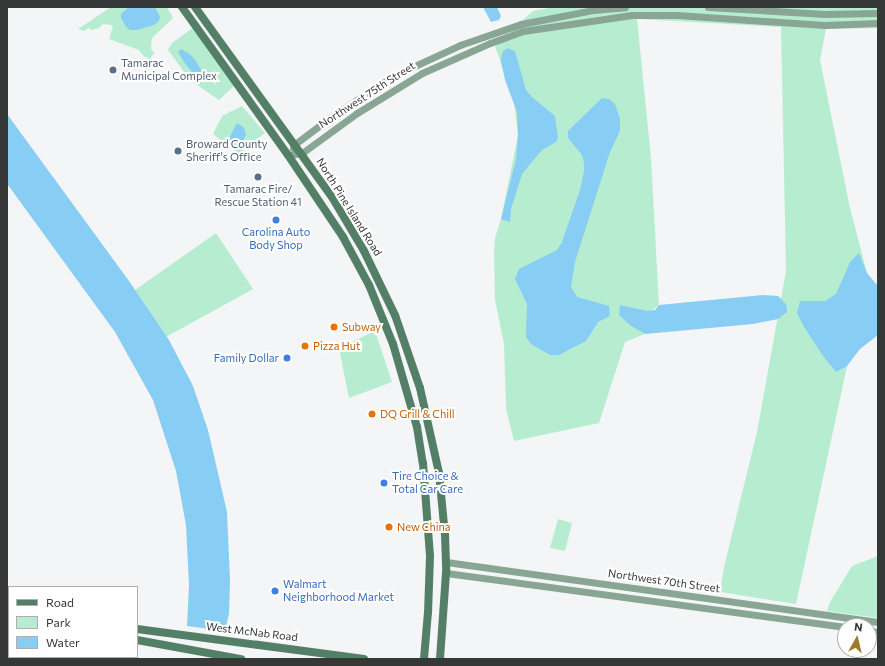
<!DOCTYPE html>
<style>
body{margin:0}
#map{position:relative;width:885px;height:666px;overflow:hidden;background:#f4f5f7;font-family:Commissioner,sans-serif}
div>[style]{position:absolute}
.green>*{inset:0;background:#b6edd1}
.water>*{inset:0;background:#88cdf4}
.tertiary>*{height:7px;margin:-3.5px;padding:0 3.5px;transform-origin:3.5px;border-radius:3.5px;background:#89a695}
.secondary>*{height:8px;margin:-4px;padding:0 4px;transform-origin:4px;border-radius:4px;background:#547f67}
.dots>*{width:11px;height:11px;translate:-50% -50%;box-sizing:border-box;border:2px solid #fff;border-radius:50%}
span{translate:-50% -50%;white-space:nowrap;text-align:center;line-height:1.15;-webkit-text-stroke:4px #fff;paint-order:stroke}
.service-label{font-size:11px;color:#4e5e75}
.left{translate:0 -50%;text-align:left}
.street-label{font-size:11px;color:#363737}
.shop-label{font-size:11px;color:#366cbe}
.right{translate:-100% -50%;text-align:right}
.food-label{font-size:11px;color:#c56008}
.frame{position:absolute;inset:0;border:8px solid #363737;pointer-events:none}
.legend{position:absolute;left:8px;top:586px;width:130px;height:72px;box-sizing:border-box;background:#fff;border:1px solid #afafaf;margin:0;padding:5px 7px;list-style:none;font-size:12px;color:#363737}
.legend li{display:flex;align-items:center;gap:8px;height:20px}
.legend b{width:20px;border:1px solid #afafaf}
.north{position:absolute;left:837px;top:618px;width:40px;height:40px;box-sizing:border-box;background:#fff;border:1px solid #afafaf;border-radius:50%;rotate:8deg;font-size:11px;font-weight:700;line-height:16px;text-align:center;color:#363737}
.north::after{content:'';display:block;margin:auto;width:14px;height:18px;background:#9c7b26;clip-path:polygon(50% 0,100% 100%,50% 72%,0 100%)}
</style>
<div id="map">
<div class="green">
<i style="clip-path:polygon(111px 7px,167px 7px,173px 18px,152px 38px,151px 49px,154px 53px,150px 59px,144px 56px,139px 50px,109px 39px,113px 26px,111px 25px,103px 24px,99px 28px,92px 30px,88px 28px,84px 31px,78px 29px)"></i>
<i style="clip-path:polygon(554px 7px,878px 7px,878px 28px,826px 29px,820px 60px,850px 208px,867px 273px,796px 604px,720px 592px,724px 567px,757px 432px,786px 271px,781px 27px,637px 19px,651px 158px,659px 305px,631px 326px,645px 334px,625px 342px,599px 423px,514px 441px,506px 409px,504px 344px,495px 300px,494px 253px,495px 238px,501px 219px,518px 135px,514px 102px,495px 46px,533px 11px)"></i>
<i style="clip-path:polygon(194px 27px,235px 85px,219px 100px,190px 80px,168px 50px,172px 43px)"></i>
<i style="clip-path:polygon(242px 106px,265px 133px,239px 154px,213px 134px,222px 116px)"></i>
<i style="clip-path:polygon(216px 233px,253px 289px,166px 337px,135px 290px)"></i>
<i style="clip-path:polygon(375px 331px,392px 382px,349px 398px,339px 348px)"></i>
<i style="clip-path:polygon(558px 519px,572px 523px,565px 551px,550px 548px)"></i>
<i style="clip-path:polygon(878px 556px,878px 618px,827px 611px,830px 602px,852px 566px)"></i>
</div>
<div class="water">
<i style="clip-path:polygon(129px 7px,155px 7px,160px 17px,159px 21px,154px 25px,137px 30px,130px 30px,126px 27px,121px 18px,121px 14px)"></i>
<i style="clip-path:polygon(483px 7px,497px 7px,501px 16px,499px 20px,491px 22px)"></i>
<i style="clip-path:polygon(507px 48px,515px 51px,526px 90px,532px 97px,555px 116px,558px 138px,556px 142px,542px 150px,522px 174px,511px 209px,510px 222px,501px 219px,516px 159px,518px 135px,517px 112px,505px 80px,501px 61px,502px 53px)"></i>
<i style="clip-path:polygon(181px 49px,190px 54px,196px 61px,204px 75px,204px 79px,202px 80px,196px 77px,184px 62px,178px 52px)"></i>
<i style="clip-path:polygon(602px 98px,609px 99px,615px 104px,620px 119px,620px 131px,610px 152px,575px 262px,571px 287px,577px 297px,609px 306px,610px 316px,598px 322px,586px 341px,559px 355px,550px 355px,531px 344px,526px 337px,527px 304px,515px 279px,519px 269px,557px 250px,562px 242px,580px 190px,584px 171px,584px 163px,582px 155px,568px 138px,568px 131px)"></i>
<i style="clip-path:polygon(7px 114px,129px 281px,169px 340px,193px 386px,208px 430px,227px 512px,230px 580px,229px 614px,225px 631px,187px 626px,189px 585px,186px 525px,176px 471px,153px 400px,115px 332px,8px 185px)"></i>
<i style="clip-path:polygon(236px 124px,239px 124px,244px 128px,246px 135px,243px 141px,238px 143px,229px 139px)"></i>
<i style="clip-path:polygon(859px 253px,867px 273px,878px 286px,878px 335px,860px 349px,847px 366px,836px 372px,823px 356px,804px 327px,797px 313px,800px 301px,825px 301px,836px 294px,850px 262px)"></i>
<i style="clip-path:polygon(763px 295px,778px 296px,786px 304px,787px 312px,778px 319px,753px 324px,645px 334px,631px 326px,619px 315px,620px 305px,647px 311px,655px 310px,659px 305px)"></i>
</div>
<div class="tertiary">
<i style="left:708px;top:7px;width:117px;rotate:3.4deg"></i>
<i style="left:825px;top:14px;width:53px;rotate:-1.1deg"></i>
<i style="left:293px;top:148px;width:4px;rotate:-63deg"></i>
<i style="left:295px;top:144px;width:36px;rotate:-37deg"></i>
<i style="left:324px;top:122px;width:66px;rotate:-33.9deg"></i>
<i style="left:379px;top:85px;width:31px;rotate:-29deg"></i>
<i style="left:406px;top:70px;width:60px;rotate:-24.8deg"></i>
<i style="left:460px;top:45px;width:65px;rotate:-19deg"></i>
<i style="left:521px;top:24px;width:73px;rotate:-11deg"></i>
<i style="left:593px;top:10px;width:32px;rotate:-5deg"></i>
<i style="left:288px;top:155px;width:14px;rotate:-8deg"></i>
<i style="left:302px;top:153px;width:68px;rotate:-36deg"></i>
<i style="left:357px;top:113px;width:76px;rotate:-31.6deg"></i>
<i style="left:422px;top:73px;width:74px;rotate:-23.8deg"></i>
<i style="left:490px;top:43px;width:35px;rotate:-20deg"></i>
<i style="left:523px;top:31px;width:110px;rotate:-8.4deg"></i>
<i style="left:632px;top:15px;width:45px"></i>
<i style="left:677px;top:15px;width:148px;rotate:3.9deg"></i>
<i style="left:825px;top:25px;width:53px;rotate:-2.2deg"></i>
<i style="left:446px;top:562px;width:436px;rotate:7.9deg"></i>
<i style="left:446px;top:573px;width:403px;rotate:7.7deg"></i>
<i style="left:869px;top:631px;width:9px;rotate:6deg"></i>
</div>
<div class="secondary">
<i style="left:182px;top:7px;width:182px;rotate:54.4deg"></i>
<i style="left:288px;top:155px;width:99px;rotate:56.1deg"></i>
<i style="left:343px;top:237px;width:55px;rotate:61.6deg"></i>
<i style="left:369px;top:285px;width:64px;rotate:67.9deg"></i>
<i style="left:393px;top:344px;width:86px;rotate:73.9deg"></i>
<i style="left:417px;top:427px;width:36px;rotate:81deg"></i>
<i style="left:423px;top:463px;width:93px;rotate:85.7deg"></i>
<i style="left:430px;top:556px;width:56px;rotate:92deg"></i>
<i style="left:428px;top:612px;width:47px;rotate:94.9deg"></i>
<i style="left:195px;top:7px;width:234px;rotate:54.2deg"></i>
<i style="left:332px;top:197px;width:63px;rotate:59.3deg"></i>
<i style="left:364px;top:251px;width:71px;rotate:64.2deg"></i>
<i style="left:395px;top:315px;width:77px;rotate:71.1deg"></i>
<i style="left:420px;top:388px;width:87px;rotate:77.4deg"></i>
<i style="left:439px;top:473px;width:62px;rotate:84.5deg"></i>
<i style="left:445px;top:535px;width:38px;rotate:88deg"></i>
<i style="left:446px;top:573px;width:86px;rotate:94deg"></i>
<i style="left:7px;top:610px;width:2px;rotate:27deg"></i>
<i style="left:7px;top:621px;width:2px;rotate:27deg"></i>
<i style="left:137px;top:629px;width:229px;rotate:7.5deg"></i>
<i style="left:137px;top:640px;width:106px;rotate:10.4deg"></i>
</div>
<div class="dots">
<i style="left:113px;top:70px;background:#5c6f8a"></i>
<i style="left:178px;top:151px;background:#5c6f8a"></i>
<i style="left:258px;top:177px;background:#5c6f8a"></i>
<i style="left:276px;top:220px;background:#3f7fe0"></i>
<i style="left:334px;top:327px;background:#e8710a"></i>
<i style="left:305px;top:346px;background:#e8710a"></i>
<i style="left:287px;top:358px;background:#3f7fe0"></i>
<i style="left:372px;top:414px;background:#e8710a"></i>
<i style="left:384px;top:483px;background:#3f7fe0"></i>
<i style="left:389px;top:527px;background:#e8710a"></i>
<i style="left:275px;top:591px;background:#3f7fe0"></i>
</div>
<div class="service-label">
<span class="left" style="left:121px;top:70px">Tamarac<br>Municipal Complex</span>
<span class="left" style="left:186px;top:151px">Broward County<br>Sheriff's Office</span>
<span style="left:258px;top:196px">Tamarac Fire/<br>Rescue Station 41</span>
</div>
<div class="street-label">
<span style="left:367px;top:95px;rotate:-33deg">Northwest 75th Street</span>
<span style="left:349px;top:207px;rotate:58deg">North Pine Island Road</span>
<span style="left:664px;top:581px;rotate:8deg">Northwest 70th Street</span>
<span style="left:252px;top:632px;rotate:7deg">West McNab Road</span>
</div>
<div class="shop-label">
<span style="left:276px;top:239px">Carolina Auto<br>Body Shop</span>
<span class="right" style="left:279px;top:358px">Family Dollar</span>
<span class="left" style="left:392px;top:483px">Tire Choice &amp;<br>Total Car Care</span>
<span class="left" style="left:283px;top:591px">Walmart<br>Neighborhood Market</span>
</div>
<div class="food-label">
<span class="left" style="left:342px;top:327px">Subway</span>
<span class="left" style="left:313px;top:346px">Pizza Hut</span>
<span class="left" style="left:380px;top:414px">DQ Grill &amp; Chill</span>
<span class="left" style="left:397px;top:527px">New China</span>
</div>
<div class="frame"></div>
<ul class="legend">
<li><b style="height:5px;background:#547f67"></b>Road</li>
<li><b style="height:11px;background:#b6edd1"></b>Park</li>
<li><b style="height:11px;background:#88cdf4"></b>Water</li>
</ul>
<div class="north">N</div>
</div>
